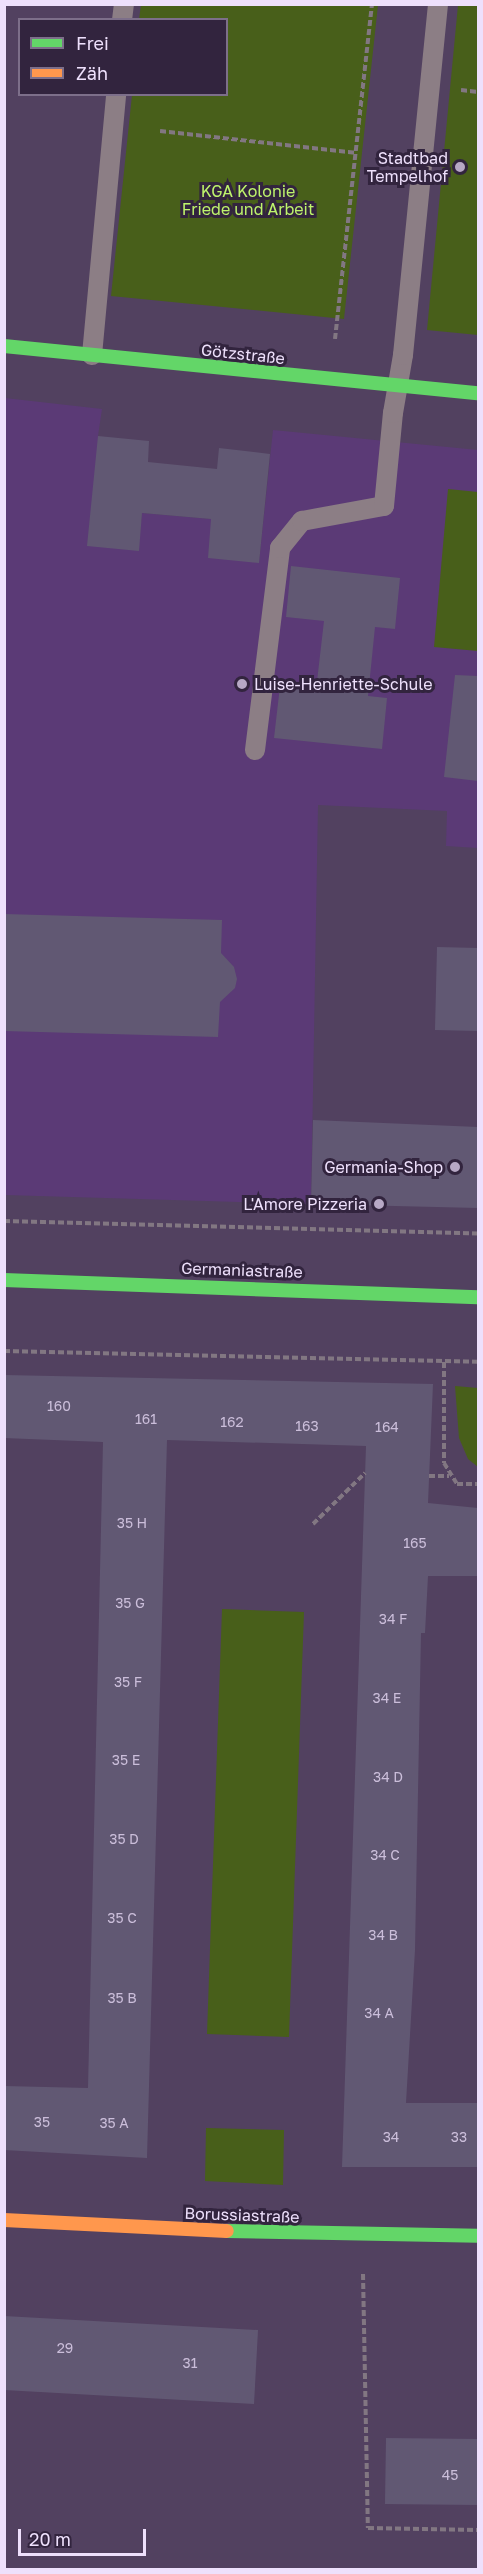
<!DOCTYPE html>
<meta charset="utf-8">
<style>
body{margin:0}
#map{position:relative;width:483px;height:2574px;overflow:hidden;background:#524160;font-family:"Golos Text",sans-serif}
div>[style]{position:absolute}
.built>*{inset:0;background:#5b3a76}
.green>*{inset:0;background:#485f1a}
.building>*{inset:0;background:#615873}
.path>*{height:4px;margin-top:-2px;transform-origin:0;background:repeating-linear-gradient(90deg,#827782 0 6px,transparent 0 9px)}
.lane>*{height:20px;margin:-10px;padding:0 10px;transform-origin:10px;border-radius:10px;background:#8c7e85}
.fast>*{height:14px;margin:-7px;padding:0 7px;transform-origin:7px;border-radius:7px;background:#63d668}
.slow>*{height:14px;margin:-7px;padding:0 7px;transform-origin:7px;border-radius:7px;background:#ff974d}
.dots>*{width:16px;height:16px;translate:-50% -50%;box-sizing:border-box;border:3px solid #32243e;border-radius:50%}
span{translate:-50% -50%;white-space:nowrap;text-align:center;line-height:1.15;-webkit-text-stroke:6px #32243e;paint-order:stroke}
.number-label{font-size:14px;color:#cbbeda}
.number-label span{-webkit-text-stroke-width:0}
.poi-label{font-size:16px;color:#eee0fc}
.right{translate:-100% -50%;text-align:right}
.left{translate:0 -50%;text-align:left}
.park-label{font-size:16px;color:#bef46c}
.street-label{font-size:16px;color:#eee0fc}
.frame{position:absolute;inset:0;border:6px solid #eee0fc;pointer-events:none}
.legend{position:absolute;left:18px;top:18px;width:210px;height:78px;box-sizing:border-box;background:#32243e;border:2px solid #7d6f8a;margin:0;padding:8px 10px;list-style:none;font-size:18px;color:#eee0fc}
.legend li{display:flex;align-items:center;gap:12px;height:30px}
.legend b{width:30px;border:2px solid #7d6f8a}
.scale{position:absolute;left:18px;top:2529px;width:128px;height:27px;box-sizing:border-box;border:3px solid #eee0fc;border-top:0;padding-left:8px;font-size:18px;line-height:21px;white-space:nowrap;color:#eee0fc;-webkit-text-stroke:4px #32243e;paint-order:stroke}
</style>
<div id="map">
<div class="built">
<i style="clip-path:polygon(5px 398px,102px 409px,98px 436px,138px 550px,142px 513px,211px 519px,259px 562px,273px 430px,478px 450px,478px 848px,446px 846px,447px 811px,318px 805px,311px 1204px,5px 1195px)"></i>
</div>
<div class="green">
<i style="clip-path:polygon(141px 5px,378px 5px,344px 319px,111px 296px,132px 95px,226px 94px,226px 20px,139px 19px)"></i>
<i style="clip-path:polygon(458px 5px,478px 5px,478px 335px,427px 330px)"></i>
<i style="clip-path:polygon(448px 489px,478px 492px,478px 651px,434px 647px)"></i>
<i style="clip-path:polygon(455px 1386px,478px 1388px,478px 1467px,468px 1459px,459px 1438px)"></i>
<i style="clip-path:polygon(222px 1609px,304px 1612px,289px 2037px,207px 2034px)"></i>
<i style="clip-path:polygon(206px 2128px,284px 2130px,283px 2185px,205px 2181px)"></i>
</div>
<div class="building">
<i style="clip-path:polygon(98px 436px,149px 441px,148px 462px,217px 469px,219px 448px,270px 454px,259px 563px,208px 558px,211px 519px,142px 513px,139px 551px,87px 546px)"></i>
<i style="clip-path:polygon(291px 566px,400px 578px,395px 629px,375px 627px,368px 696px,387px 698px,382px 749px,274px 738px,280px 686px,316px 690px,324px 621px,286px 617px)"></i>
<i style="clip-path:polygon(455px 675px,478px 676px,478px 781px,444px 777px)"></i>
<i style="clip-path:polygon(4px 914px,222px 920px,221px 953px,234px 967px,237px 979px,235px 988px,220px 1002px,218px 1037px,4px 1031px)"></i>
<i style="clip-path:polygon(437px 947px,478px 948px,478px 1031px,435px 1030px)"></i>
<i style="clip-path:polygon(313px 1120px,478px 1127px,478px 1208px,311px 1204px)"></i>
<i style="clip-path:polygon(4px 1375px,433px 1384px,428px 1503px,478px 1508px,478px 1576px,428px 1576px,425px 1633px,421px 1633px,415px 1950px,406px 2103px,478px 2103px,478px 2167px,342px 2167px,366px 1446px,167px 1440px,147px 2158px,4px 2150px,4px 2086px,88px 2088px,103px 1442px,4px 1438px)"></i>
<i style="clip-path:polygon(4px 2316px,258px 2330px,254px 2404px,4px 2390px)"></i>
<i style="clip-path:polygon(386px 2438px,478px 2439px,478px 2505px,385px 2504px)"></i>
</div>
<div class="path">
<i style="left:461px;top:90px;width:17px;rotate:7deg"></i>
<i style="left:160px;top:131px;width:196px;rotate:6.4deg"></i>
<i style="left:335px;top:339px;width:337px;rotate:-83.7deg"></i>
<i style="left:4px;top:1221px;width:474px;rotate:1.5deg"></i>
<i style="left:4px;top:1351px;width:474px;rotate:1.3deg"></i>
<i style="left:444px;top:1362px;width:101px;rotate:90deg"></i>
<i style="left:444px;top:1463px;width:25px;rotate:58deg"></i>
<i style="left:457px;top:1484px;width:21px"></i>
<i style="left:429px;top:1476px;width:20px"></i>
<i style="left:313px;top:1524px;width:73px;rotate:-44.4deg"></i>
<i style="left:363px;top:2274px;width:254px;rotate:88.9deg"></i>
<i style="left:368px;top:2528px;width:110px;rotate:1deg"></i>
</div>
<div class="lane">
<i style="left:122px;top:20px;width:16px;rotate:-83deg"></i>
<i style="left:92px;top:355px;width:262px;rotate:-84.7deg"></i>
<i style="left:255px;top:750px;width:204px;rotate:-82.9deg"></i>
<i style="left:280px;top:548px;width:35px;rotate:-51deg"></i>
<i style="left:302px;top:521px;width:83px;rotate:-10.4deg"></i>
<i style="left:384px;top:506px;width:93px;rotate:-84.5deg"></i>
<i style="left:393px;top:413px;width:59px;rotate:-80.2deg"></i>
<i style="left:403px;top:355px;width:353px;rotate:-84.3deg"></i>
</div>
<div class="fast">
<i style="left:4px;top:346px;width:476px;rotate:5.7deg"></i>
<i style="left:4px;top:1280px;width:474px;rotate:2.1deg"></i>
<i style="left:227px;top:2231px;width:251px;rotate:1.1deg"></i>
</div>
<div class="slow">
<i style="left:4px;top:2220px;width:223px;rotate:2.8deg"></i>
</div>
<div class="dots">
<i style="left:460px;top:167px;background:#b7a8c5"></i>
<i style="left:242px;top:684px;background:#b7a8c5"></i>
<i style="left:455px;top:1167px;background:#b7a8c5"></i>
<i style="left:379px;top:1204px;background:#b7a8c5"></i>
</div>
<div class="number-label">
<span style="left:59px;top:1406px">160</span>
<span style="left:146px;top:1419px">161</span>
<span style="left:232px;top:1422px">162</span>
<span style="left:307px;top:1426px">163</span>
<span style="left:387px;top:1427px">164</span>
<span style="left:132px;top:1523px">35 H</span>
<span style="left:415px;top:1543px">165</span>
<span style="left:130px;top:1603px">35 G</span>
<span style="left:393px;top:1619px">34 F</span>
<span style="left:128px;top:1682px">35 F</span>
<span style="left:387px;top:1698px">34 E</span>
<span style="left:126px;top:1760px">35 E</span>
<span style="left:388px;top:1777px">34 D</span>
<span style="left:124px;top:1839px">35 D</span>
<span style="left:385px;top:1855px">34 C</span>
<span style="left:122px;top:1918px">35 C</span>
<span style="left:383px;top:1935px">34 B</span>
<span style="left:122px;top:1998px">35 B</span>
<span style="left:379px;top:2013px">34 A</span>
<span style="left:42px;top:2122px">35</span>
<span style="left:114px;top:2123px">35 A</span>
<span style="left:391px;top:2137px">34</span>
<span style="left:459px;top:2137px">33</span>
<span style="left:65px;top:2348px">29</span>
<span style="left:190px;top:2363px">31</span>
<span style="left:450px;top:2475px">45</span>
</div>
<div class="poi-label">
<span class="right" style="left:448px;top:167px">Stadtbad<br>Tempelhof</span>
<span class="left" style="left:254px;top:684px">Luise-Henriette-Schule</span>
<span class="right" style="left:443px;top:1167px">Germania-Shop</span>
<span class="right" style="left:367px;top:1204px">L'Amore Pizzeria</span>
</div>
<div class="park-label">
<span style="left:248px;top:200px">KGA Kolonie<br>Friede und Arbeit</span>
</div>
<div class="street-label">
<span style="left:243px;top:354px;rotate:6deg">Götzstraße</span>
<span style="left:242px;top:1270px;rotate:2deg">Germaniastraße</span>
<span style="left:242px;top:2215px;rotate:2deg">Borussiastraße</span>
</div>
<div class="frame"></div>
<ul class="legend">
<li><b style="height:8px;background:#63d668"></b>Frei</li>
<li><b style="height:8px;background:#ff974d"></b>Zäh</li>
</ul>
<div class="scale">20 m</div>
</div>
